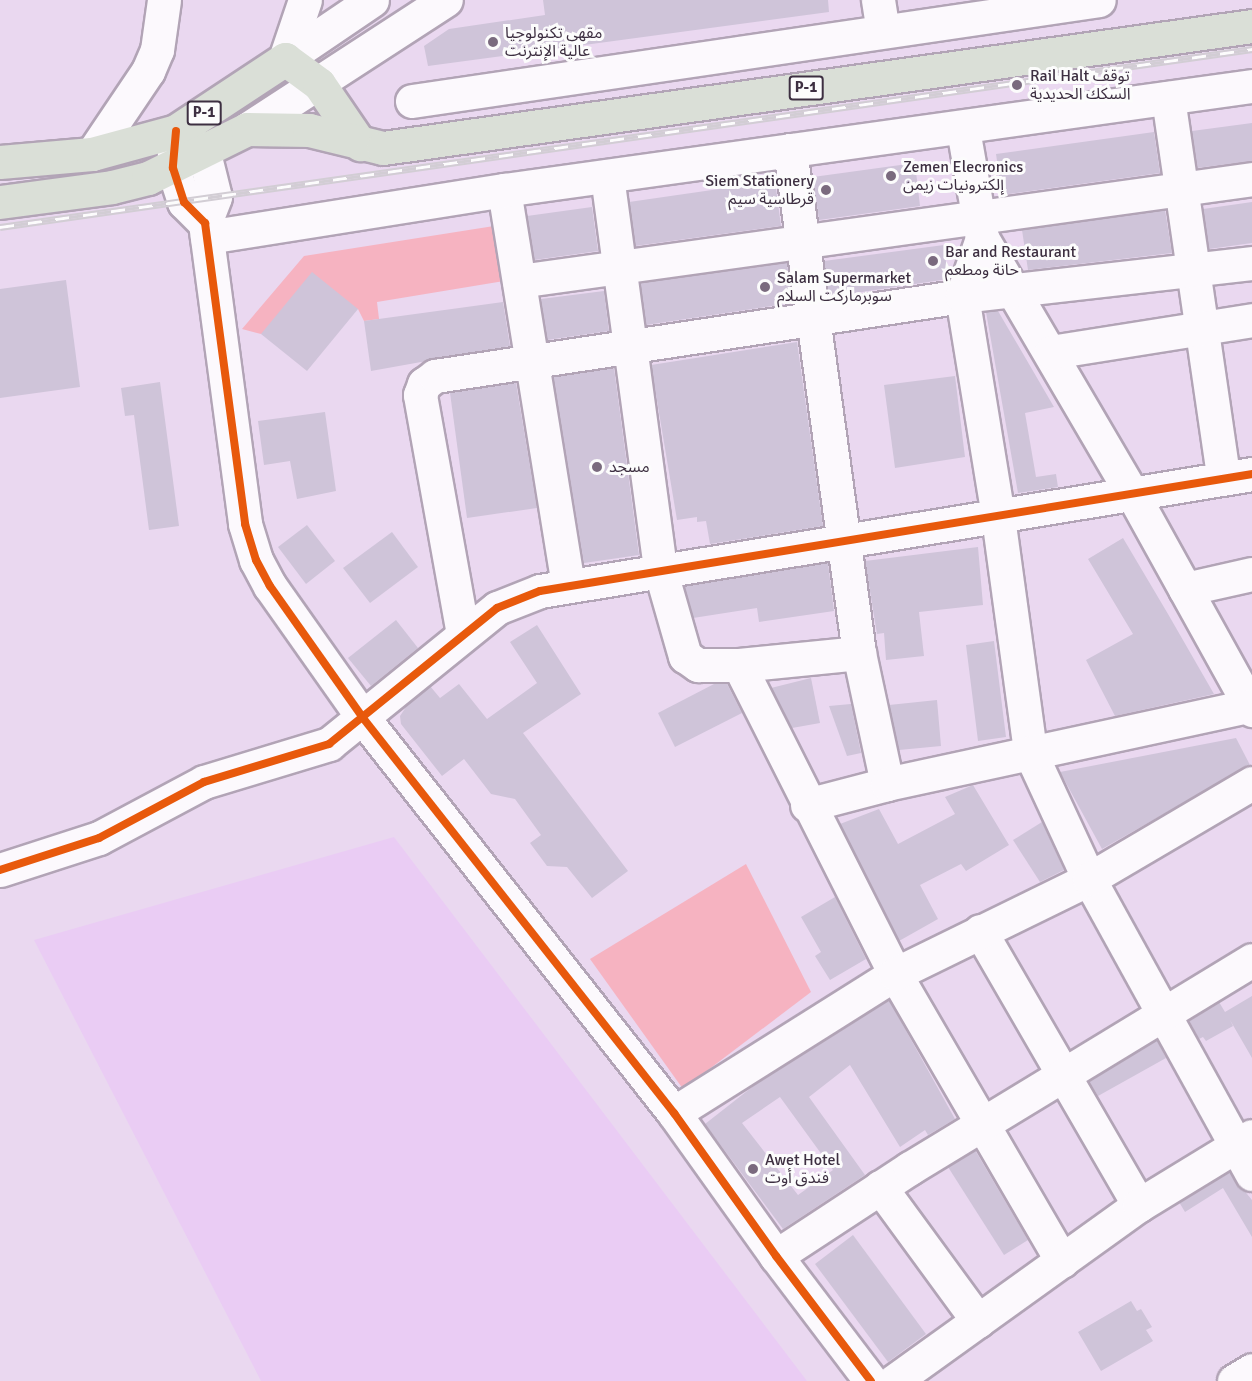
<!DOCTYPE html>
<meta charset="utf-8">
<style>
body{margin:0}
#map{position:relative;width:1252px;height:1381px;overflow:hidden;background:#ead8f0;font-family:Signika,"Noto Sans Arabic",sans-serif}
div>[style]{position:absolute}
.built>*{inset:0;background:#eaccf4}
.green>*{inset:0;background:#f6b3c1}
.building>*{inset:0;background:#cfc4d9}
.roads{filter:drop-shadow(2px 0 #b2a4b6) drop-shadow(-2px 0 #b2a4b6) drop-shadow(0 2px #b2a4b6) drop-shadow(0 -2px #b2a4b6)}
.minor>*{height:33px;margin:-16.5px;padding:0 16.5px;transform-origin:16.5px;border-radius:16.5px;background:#fcf9fd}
.highway>*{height:33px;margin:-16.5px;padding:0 16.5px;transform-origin:16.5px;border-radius:16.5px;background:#dadfd7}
.rail>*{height:7px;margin-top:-3.5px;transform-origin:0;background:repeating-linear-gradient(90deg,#fcfcfc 0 14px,#d2cdd4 0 28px);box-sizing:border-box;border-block:2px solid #d2cdd4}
.cycleway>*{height:8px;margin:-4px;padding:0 4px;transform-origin:4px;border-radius:4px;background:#e8590c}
.dots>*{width:16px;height:16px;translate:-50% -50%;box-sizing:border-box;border:3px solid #fcfcfc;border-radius:50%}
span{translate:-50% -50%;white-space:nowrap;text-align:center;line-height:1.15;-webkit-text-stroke:6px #fcfcfc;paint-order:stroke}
.shield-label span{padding:2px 4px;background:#fcfcfc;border:2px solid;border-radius:4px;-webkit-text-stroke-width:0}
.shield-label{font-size:15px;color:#3d2f41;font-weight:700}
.poi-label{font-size:16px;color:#3d2f41}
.left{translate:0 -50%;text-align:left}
.right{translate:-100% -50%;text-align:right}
</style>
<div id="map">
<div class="built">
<i style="clip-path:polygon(394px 837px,807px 1381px,261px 1381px,34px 940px)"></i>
</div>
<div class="green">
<i style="clip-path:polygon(494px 226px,504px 281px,377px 302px,379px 319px,364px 321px,358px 309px,261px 334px,242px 329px,304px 256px)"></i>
<i style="clip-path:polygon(746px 864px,811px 992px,683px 1089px,590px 959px)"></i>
</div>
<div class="building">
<i style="clip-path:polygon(543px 0,828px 0,829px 12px,428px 66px,424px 46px,449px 29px,545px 15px)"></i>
<i style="clip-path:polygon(1252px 123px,1252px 161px,1197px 168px,1192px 131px)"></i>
<i style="clip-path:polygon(1154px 132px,1160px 173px,1002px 195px,996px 154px)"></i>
<i style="clip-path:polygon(915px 163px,920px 206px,819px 220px,813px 177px)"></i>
<i style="clip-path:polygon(775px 181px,781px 226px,635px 246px,629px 202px)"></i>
<i style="clip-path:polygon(1252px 202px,1252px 243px,1209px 249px,1203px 209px)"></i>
<i style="clip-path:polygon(592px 207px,598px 251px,534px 260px,527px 216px)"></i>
<i style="clip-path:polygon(1165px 210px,1172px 253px,1028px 270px,1022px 230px)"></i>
<i style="clip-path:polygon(944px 245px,948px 279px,829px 297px,824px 261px)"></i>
<i style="clip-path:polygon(787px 263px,792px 303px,646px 325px,640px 283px)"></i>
<i style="clip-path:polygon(312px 272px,358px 309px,307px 371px,261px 334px)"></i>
<i style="clip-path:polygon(66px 280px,80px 387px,0 398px,0 289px)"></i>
<i style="clip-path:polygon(604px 291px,609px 331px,547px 340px,541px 299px)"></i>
<i style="clip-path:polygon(503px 302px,510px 346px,371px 371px,364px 321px)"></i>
<i style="clip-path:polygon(998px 311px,1054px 407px,1025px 413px,1036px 477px,1056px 474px,1058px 487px,1018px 493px,986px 312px)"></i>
<i style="clip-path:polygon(797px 342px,823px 526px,710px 544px,706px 521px,697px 522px,697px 517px,677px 520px,651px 365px)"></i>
<i style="clip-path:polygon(614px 368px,639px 555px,584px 563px,553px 377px)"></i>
<i style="clip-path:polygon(955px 376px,965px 457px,895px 468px,884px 385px)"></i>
<i style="clip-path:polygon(160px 382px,179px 526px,149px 530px,134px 415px,125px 416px,121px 388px)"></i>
<i style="clip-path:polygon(516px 383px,537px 508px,467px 518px,450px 393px)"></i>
<i style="clip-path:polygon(325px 412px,336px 491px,297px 499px,290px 461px,264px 465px,258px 421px)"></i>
<i style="clip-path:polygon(307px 525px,335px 561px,306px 584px,278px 547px)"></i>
<i style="clip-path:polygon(392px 532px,418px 567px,370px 603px,343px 568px)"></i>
<i style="clip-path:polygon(1123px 538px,1168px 614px,1214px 694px,1115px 716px,1086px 660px,1133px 634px,1088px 559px)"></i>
<i style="clip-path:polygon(978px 547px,983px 605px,919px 612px,924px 656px,886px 660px,884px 633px,877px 634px,865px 561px)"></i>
<i style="clip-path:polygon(828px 563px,834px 611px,759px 622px,757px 608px,693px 618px,684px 586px)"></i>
<i style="clip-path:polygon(396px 620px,418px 648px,371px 686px,348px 658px)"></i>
<i style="clip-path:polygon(537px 625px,581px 694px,523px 733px,628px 871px,592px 898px,567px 867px,547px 866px,530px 843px,541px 835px,515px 799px,491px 794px,464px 759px,442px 776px,401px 724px,400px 716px,408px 704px,430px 686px,440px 698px,459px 684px,487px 719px,537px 683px,510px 642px)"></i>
<i style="clip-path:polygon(994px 641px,1006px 737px,978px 741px,966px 645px)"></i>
<i style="clip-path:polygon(811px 678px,820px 723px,792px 728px,771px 688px)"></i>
<i style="clip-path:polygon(714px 684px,727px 684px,742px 713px,675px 747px,658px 713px)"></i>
<i style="clip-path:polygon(937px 700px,941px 746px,899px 750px,889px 705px)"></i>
<i style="clip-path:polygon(851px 704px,861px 753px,847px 756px,829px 706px)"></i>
<i style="clip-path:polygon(1236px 738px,1250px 765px,1102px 849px,1060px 772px)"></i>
<i style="clip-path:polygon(973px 785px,1009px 845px,966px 871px,961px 864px,920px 885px,938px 919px,899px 941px,840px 824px,879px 809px,898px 844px,955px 814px,945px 797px)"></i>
<i style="clip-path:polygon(1042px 822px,1064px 870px,1040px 882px,1013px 840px)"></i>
<i style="clip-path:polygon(835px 897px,866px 959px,830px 980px,815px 956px,821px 952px,801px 917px)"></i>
<i style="clip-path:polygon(1252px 996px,1252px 1058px,1230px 1020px,1233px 1026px,1206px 1041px,1203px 1037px,1199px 1039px,1189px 1020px,1219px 1002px,1225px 1012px)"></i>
<i style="clip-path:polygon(evenodd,889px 1000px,955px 1119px,928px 1135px,925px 1130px,900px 1147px,850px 1065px,809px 1097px,865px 1175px,783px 1229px,705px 1124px,756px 1084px,889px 1000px,780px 1097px,833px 1170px,798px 1195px,742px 1123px,780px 1097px)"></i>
<i style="clip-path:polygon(1157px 1040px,1166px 1058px,1098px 1096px,1089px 1081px)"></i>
<i style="clip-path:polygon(975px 1150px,1028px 1240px,1004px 1255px,948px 1167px)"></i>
<i style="clip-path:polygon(1229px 1172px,1252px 1200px,1252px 1237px,1223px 1188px,1185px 1212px,1179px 1202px)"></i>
<i style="clip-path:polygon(853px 1235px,926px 1334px,888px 1362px,815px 1264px)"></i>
<i style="clip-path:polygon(1131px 1301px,1137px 1311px,1141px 1309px,1152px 1327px,1146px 1330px,1153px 1341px,1101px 1371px,1078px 1332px)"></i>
</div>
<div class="roads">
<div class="minor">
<i style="left:878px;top:0;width:31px;rotate:81deg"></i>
<i style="left:285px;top:59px;width:105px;rotate:-34.1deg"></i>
<i style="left:285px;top:59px;width:62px;rotate:-71.3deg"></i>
<i style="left:1168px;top:98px;width:382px;rotate:81.7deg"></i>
<i style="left:412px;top:101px;width:694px;rotate:-8.36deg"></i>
<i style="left:247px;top:129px;width:237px;rotate:-33deg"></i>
<i style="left:963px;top:129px;width:111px;rotate:80.1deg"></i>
<i style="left:982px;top:238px;width:298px;rotate:59.6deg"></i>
<i style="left:1133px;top:495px;width:246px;rotate:61deg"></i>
<i style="left:181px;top:135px;width:29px;rotate:38deg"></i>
<i style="left:204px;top:153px;width:45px;rotate:76deg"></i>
<i style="left:215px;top:197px;width:28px;rotate:111deg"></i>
<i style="left:175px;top:139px;width:29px;rotate:94deg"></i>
<i style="left:173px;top:168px;width:36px;rotate:72deg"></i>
<i style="left:184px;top:202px;width:30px;rotate:45deg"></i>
<i style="left:205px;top:223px;width:304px;rotate:82.4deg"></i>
<i style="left:245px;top:524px;width:38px;rotate:73deg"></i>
<i style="left:256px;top:560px;width:30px;rotate:62deg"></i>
<i style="left:270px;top:586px;width:161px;rotate:54.8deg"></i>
<i style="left:363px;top:718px;width:503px;rotate:51.79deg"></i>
<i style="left:674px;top:1113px;width:176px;rotate:54.5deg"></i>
<i style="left:776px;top:1256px;width:157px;rotate:52.8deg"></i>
<i style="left:790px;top:150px;width:508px;rotate:82.19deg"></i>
<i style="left:859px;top:653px;width:134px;rotate:77.9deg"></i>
<i style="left:92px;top:154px;width:100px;rotate:-56deg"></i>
<i style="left:148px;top:71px;width:23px;rotate:-67deg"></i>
<i style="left:157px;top:50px;width:50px;rotate:-82deg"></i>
<i style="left:607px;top:176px;width:397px;rotate:82.3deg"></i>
<i style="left:660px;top:569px;width:91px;rotate:74deg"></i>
<i style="left:685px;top:656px;width:16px;rotate:35deg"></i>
<i style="left:698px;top:665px;width:41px"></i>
<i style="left:739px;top:665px;width:121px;rotate:-5.7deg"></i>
<i style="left:504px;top:190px;width:399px;rotate:80.8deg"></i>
<i style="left:207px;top:237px;width:301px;rotate:-9deg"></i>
<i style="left:504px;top:190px;width:755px;rotate:-7.92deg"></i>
<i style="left:982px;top:238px;width:61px;rotate:109deg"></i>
<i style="left:962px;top:296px;width:224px;rotate:80.7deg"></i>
<i style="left:998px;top:517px;width:237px;rotate:82.2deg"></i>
<i style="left:1030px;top:752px;width:140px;rotate:65.1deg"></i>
<i style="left:1089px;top:879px;width:337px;rotate:61.1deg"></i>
<i style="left:519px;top:281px;width:740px;rotate:-7.92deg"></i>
<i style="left:1051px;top:352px;width:204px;rotate:-9deg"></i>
<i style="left:1185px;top:589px;width:69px;rotate:-12.6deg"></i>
<i style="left:463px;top:634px;width:243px;rotate:-100.2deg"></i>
<i style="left:420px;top:395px;width:12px;rotate:-70deg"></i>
<i style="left:424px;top:384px;width:14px;rotate:-36deg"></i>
<i style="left:435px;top:376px;width:533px;rotate:-8.63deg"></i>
<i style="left:962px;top:296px;width:292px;rotate:-6.5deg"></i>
<i style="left:739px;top:665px;width:346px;rotate:63.2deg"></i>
<i style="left:895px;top:974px;width:332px;rotate:59.8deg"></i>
<i style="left:807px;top:805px;width:83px;rotate:-14.7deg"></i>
<i style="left:887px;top:784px;width:370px;rotate:-12.2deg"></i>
<i style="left:0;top:870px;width:104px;rotate:-17.9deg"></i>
<i style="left:99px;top:838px;width:119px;rotate:-28.1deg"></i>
<i style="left:204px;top:782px;width:131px;rotate:-16.9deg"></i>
<i style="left:329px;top:744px;width:216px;rotate:-39deg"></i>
<i style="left:497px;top:608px;width:46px;rotate:-21.6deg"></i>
<i style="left:540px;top:591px;width:722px;rotate:-9.33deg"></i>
<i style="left:980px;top:931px;width:317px;rotate:59.9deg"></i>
<i style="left:674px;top:1113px;width:261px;rotate:-32.2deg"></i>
<i style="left:895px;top:974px;width:216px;rotate:-26.1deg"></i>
<i style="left:1089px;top:879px;width:189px;rotate:-30.5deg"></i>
<i style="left:880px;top:1187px;width:166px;rotate:53.8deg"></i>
<i style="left:776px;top:1256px;width:160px;rotate:-33.3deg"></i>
<i style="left:910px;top:1168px;width:400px;rotate:-31.3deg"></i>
<i style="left:894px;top:1381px;width:302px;rotate:-35.7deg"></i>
<i style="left:1139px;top:1205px;width:132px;rotate:-31.4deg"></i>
<i style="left:1234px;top:1381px;width:21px;rotate:-31deg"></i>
</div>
<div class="highway">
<i style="left:0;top:162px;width:92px;rotate:-5deg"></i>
<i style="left:92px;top:154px;width:87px;rotate:-15.3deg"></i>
<i style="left:176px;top:131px;width:131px;rotate:-33.4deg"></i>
<i style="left:285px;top:59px;width:42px;rotate:36.3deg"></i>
<i style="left:319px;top:84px;width:73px;rotate:55.7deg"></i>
<i style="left:0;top:202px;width:113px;rotate:-7.6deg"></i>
<i style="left:112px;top:187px;width:37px;rotate:-14deg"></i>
<i style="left:148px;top:178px;width:110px;rotate:-26.3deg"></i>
<i style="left:247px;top:129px;width:62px;rotate:0.9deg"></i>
<i style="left:309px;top:130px;width:76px;rotate:13.7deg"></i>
<i style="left:383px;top:148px;width:878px;rotate:-7.99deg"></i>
</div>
</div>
<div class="rail">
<i style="left:0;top:227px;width:1265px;rotate:-8.09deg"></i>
</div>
<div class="cycleway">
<i style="left:176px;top:131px;width:37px;rotate:95deg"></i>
<i style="left:173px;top:168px;width:36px;rotate:72deg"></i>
<i style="left:184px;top:202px;width:30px;rotate:45deg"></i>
<i style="left:205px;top:223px;width:304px;rotate:82.4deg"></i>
<i style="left:245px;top:524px;width:38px;rotate:73deg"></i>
<i style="left:256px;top:560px;width:30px;rotate:62deg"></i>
<i style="left:270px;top:586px;width:161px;rotate:54.8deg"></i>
<i style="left:363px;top:718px;width:503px;rotate:51.79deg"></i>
<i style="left:674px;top:1113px;width:176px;rotate:54.5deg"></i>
<i style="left:776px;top:1256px;width:157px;rotate:52.8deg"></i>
<i style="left:0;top:870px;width:104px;rotate:-17.9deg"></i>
<i style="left:99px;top:838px;width:119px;rotate:-28.1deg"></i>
<i style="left:204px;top:782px;width:131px;rotate:-16.9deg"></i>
<i style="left:329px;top:744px;width:216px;rotate:-39deg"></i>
<i style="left:497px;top:608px;width:46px;rotate:-21.6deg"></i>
<i style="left:540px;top:591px;width:722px;rotate:-9.33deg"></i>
</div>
<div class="dots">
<i style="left:493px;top:42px;background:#7a6a7e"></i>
<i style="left:1017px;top:85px;background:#7a6a7e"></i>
<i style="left:891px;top:176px;background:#7a6a7e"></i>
<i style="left:826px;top:190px;background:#7a6a7e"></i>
<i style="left:933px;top:261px;background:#7a6a7e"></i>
<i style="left:765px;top:287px;background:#7a6a7e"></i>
<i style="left:597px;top:467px;background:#7a6a7e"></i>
<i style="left:753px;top:1169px;background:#7a6a7e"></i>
</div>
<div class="shield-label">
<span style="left:806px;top:88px">P-1</span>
<span style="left:204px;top:113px">P-1</span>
</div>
<div class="poi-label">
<span class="left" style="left:505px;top:42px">مقهى تكنولوجيا<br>عالية الإنترنت</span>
<span class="left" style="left:1030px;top:85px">Rail Halt توقف<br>السكك الحديدية</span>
<span class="left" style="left:903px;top:176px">Zemen Elecronics<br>إلكترونيات زيمن</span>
<span class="right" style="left:814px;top:190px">Siem Stationery<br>قرطاسية سيم</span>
<span class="left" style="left:945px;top:261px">Bar and Restaurant<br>حانة ومطعم</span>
<span class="left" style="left:777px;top:287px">Salam Supermarket<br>سوبرماركت السلام</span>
<span class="left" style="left:609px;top:467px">مسجد</span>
<span class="left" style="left:765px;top:1169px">Awet Hotel<br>فندق أوت</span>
</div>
</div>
